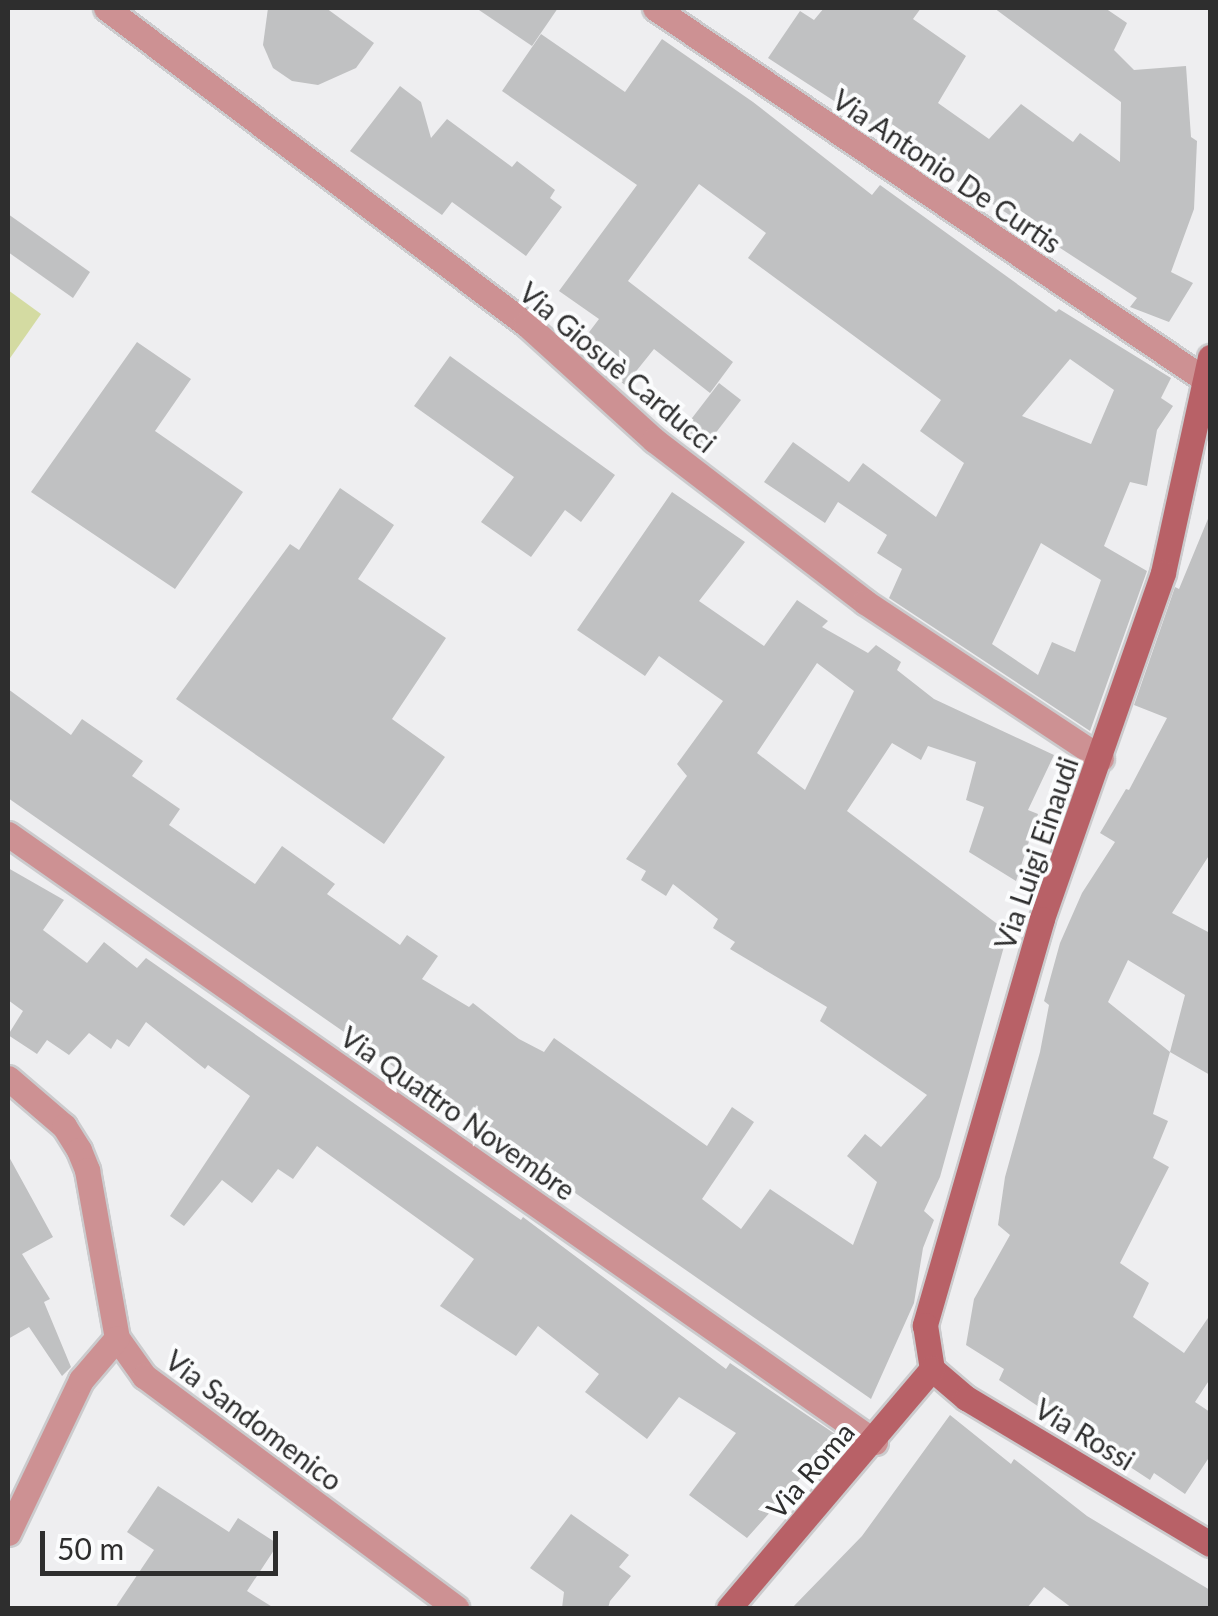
<!DOCTYPE html>
<meta charset="utf-8">
<style>
body{margin:0}
#map{position:relative;width:1218px;height:1616px;overflow:hidden;background:#eeeef0;font-family:Lato,sans-serif}
div>[style]{position:absolute}
.green>*{inset:0;background:#d4dba2}
.building>*{inset:0;background:#c0c1c2}
.roads{filter:drop-shadow(2px 0 #cbcbcd) drop-shadow(-2px 0 #cbcbcd) drop-shadow(0 2px #cbcbcd) drop-shadow(0 -2px #cbcbcd)}
.street>*{height:25px;margin:-12.5px;padding:0 12.5px;transform-origin:12.5px;border-radius:12.5px;background:#cd9193}
.secondary>*{height:25px;margin:-12.5px;padding:0 12.5px;transform-origin:12.5px;border-radius:12.5px;background:#b86167}
span{translate:-50% -50%;white-space:nowrap;text-align:center;line-height:1.15;-webkit-text-stroke:8px #fbfcfd;paint-order:stroke}
.street-label{font-size:28px;color:#2e2e2e}
.frame{position:absolute;inset:0;border:10px solid #2e2e2e;pointer-events:none}
.scale{position:absolute;left:40px;top:1531px;width:238px;height:45px;box-sizing:border-box;border:5px solid #2e2e2e;border-top:0;padding-left:12px;font-size:30px;line-height:35px;white-space:nowrap;color:#2e2e2e;-webkit-text-stroke:8px #fbfcfd;paint-order:stroke}
</style>
<div id="map">
<div class="green">
<i style="clip-path:polygon(8px 290px,41px 314px,8px 361px)"></i>
</div>
<div class="building">
<i style="clip-path:polygon(268px 8px,326px 8px,374px 43px,356px 68px,318px 85px,292px 81px,273px 68px,263px 45px)"></i>
<i style="clip-path:polygon(476px 8px,558px 8px,532px 46px)"></i>
<i style="clip-path:polygon(824px 8px,921px 8px,913px 19px,966px 56px,938px 103px,989px 139px,1021px 104px,1073px 142px,1080px 133px,1120px 162px,1121px 102px,994px 8px,1105px 8px,1127px 23px,1114px 50px,1134px 70px,1186px 66px,1191px 137px,1197px 141px,1194px 209px,1171px 272px,1193px 283px,1169px 322px,1130px 307px,1137px 298px,768px 58px,800px 11px,814px 20px)"></i>
<i style="clip-path:polygon(evenodd,541px 34px,625px 92px,662px 39px,753px 102px,872px 195px,880px 185px,1056px 312px,1059px 309px,1171px 378px,1161px 398px,1173px 406px,1157px 430px,1147px 486px,1130px 482px,1104px 546px,1147px 571px,1090px 731px,889px 598px,902px 569px,877px 553px,887px 535px,838px 502px,825px 523px,764px 482px,793px 442px,849px 482px,863px 463px,936px 517px,964px 463px,920px 431px,941px 400px,748px 258px,766px 233px,699px 184px,628px 281px,733px 362px,710px 393px,654px 349px,625px 385px,577px 348px,599px 319px,559px 291px,637px 185px,502px 91px,541px 34px,1070px 359px,1114px 390px,1091px 444px,1022px 416px,1070px 359px,541px 34px,1041px 543px,1101px 580px,1075px 652px,1052px 642px,1038px 675px,992px 644px,1041px 543px)"></i>
<i style="clip-path:polygon(400px 86px,421px 102px,431px 138px,447px 119px,512px 167px,517px 161px,555px 190px,550px 198px,562px 207px,526px 256px,452px 202px,442px 215px,350px 151px)"></i>
<i style="clip-path:polygon(8px 214px,90px 272px,73px 298px,8px 252px)"></i>
<i style="clip-path:polygon(137px 342px,191px 379px,155px 431px,243px 492px,175px 589px,31px 492px)"></i>
<i style="clip-path:polygon(450px 356px,615px 475px,581px 522px,565px 510px,531px 557px,481px 522px,514px 477px,414px 406px)"></i>
<i style="clip-path:polygon(719px 383px,741px 400px,701px 452px,679px 435px)"></i>
<i style="clip-path:polygon(340px 488px,394px 525px,358px 579px,446px 638px,392px 719px,445px 757px,384px 844px,176px 699px,290px 544px,299px 550px)"></i>
<i style="clip-path:polygon(evenodd,672px 492px,745px 542px,699px 601px,764px 646px,797px 600px,828px 621px,822px 627px,868px 653px,876px 645px,901px 662px,897px 670px,934px 699px,1054px 755px,1028px 810px,1038px 814px,1016px 881px,969px 852px,984px 807px,966px 800px,976px 762px,928px 746px,921px 760px,892px 743px,847px 811px,1008px 932px,940px 1177px,924px 1211px,934px 1220px,923px 1248px,914px 1303px,871px 1399px,8px 798px,8px 689px,71px 735px,82px 719px,143px 761px,132px 776px,180px 809px,169px 825px,255px 884px,282px 846px,335px 884px,327px 894px,400px 945px,407px 935px,438px 956px,422px 979px,469px 1007px,473px 1003px,519px 1039px,544px 1052px,554px 1038px,707px 1146px,732px 1107px,754px 1122px,702px 1199px,741px 1229px,770px 1189px,853px 1245px,877px 1182px,847px 1156px,865px 1134px,881px 1147px,927px 1095px,820px 1021px,827px 1007px,730px 949px,735px 942px,713px 928px,718px 919px,673px 884px,666px 896px,641px 880px,646px 871px,626px 859px,687px 776px,677px 764px,723px 701px,659px 656px,645px 676px,577px 630px,672px 492px,817px 663px,854px 691px,805px 790px,757px 753px,817px 663px)"></i>
<i style="clip-path:polygon(evenodd,1210px 514px,1210px 854px,1172px 913px,1210px 933px,1210px 1075px,1170px 1052px,1153px 1114px,1168px 1121px,1153px 1158px,1169px 1167px,1120px 1263px,1149px 1283px,1133px 1317px,1184px 1353px,1210px 1315px,1210px 1379px,1195px 1402px,1210px 1412px,1210px 1456px,1185px 1494px,1154px 1473px,1150px 1480px,1066px 1425px,999px 1380px,1004px 1369px,966px 1345px,974px 1299px,1010px 1235px,998px 1225px,1005px 1177px,1040px 1052px,1049px 1005px,1044px 1001px,1060px 943px,1082px 893px,1115px 842px,1100px 833px,1126px 789px,1129px 790px,1167px 718px,1134px 705px,1175px 587px,1179px 589px,1210px 514px,1128px 960px,1185px 995px,1170px 1052px,1108px 1002px,1128px 960px)"></i>
<i style="clip-path:polygon(8px 868px,64px 900px,43px 930px,87px 963px,104px 942px,137px 968px,146px 958px,521px 1220px,523px 1217px,726px 1369px,730px 1363px,838px 1436px,747px 1538px,689px 1495px,736px 1433px,679px 1397px,647px 1439px,585px 1392px,599px 1374px,538px 1326px,516px 1356px,440px 1306px,474px 1259px,317px 1146px,293px 1179px,278px 1169px,252px 1203px,222px 1180px,184px 1226px,170px 1216px,250px 1096px,208px 1065px,205px 1069px,146px 1022px,129px 1047px,117px 1039px,111px 1049px,89px 1033px,69px 1055px,47px 1040px,37px 1054px,8px 1035px,23px 1011px,8px 1000px)"></i>
<i style="clip-path:polygon(8px 1155px,53px 1237px,22px 1254px,50px 1299px,44px 1302px,71px 1367px,62px 1376px,29px 1327px,8px 1339px)"></i>
<i style="clip-path:polygon(950px 1415px,1011px 1464px,1014px 1459px,1087px 1516px,1210px 1590px,1210px 1608px,1072px 1608px,1044px 1587px,1027px 1608px,792px 1608px,862px 1536px)"></i>
<i style="clip-path:polygon(158px 1486px,229px 1532px,238px 1518px,278px 1544px,247px 1591px,274px 1608px,115px 1608px,154px 1550px,127px 1532px)"></i>
<i style="clip-path:polygon(571px 1514px,629px 1555px,619px 1567px,631px 1576px,610px 1601px,608px 1608px,562px 1608px,564px 1592px,530px 1568px)"></i>
</div>
<div class="roads">
<div class="street">
<i style="left:106px;top:8px;width:526px;rotate:36.96deg"></i>
<i style="left:526px;top:324px;width:173px;rotate:42.2deg"></i>
<i style="left:654px;top:440px;width:266px;rotate:37.5deg"></i>
<i style="left:865px;top:602px;width:283px;rotate:33.5deg"></i>
<i style="left:655px;top:8px;width:666px;rotate:34.05deg"></i>
<i style="left:8px;top:834px;width:1059px;rotate:35.04deg"></i>
<i style="left:8px;top:1078px;width:74px;rotate:40.6deg"></i>
<i style="left:64px;top:1126px;width:28px;rotate:58deg"></i>
<i style="left:79px;top:1150px;width:22px;rotate:68deg"></i>
<i style="left:87px;top:1170px;width:171px;rotate:79.9deg"></i>
<i style="left:117px;top:1338px;width:47px;rotate:54.6deg"></i>
<i style="left:144px;top:1376px;width:389px;rotate:36.6deg"></i>
<i style="left:8px;top:1533px;width:170px;rotate:-64.5deg"></i>
<i style="left:81px;top:1380px;width:55px;rotate:-49.4deg"></i>
</div>
<div class="secondary">
<i style="left:1210px;top:357px;width:221px;rotate:102.3deg"></i>
<i style="left:1163px;top:573px;width:367px;rotate:109.3deg"></i>
<i style="left:1042px;top:919px;width:423px;rotate:106.1deg"></i>
<i style="left:925px;top:1325px;width:45px;rotate:81deg"></i>
<i style="left:932px;top:1369px;width:45px;rotate:40.5deg"></i>
<i style="left:966px;top:1398px;width:284px;rotate:30.9deg"></i>
<i style="left:729px;top:1608px;width:314px;rotate:-49.7deg"></i>
</div>
</div>
<div class="street-label">
<span style="left:947px;top:171px;rotate:34deg">Via Antonio De Curtis</span>
<span style="left:618px;top:367px;rotate:40deg">Via Giosuè Carducci</span>
<span style="left:1036px;top:853px;rotate:-71deg">Via Luigi Einaudi</span>
<span style="left:458px;top:1113px;rotate:35deg">Via Quattro Novembre</span>
<span style="left:254px;top:1420px;rotate:37deg">Via Sandomenico</span>
<span style="left:1085px;top:1434px;rotate:31deg">Via Rossi</span>
<span style="left:810px;top:1470px;rotate:-49deg">Via Roma</span>
</div>
<div class="frame"></div>
<div class="scale">50 m</div>
</div>
